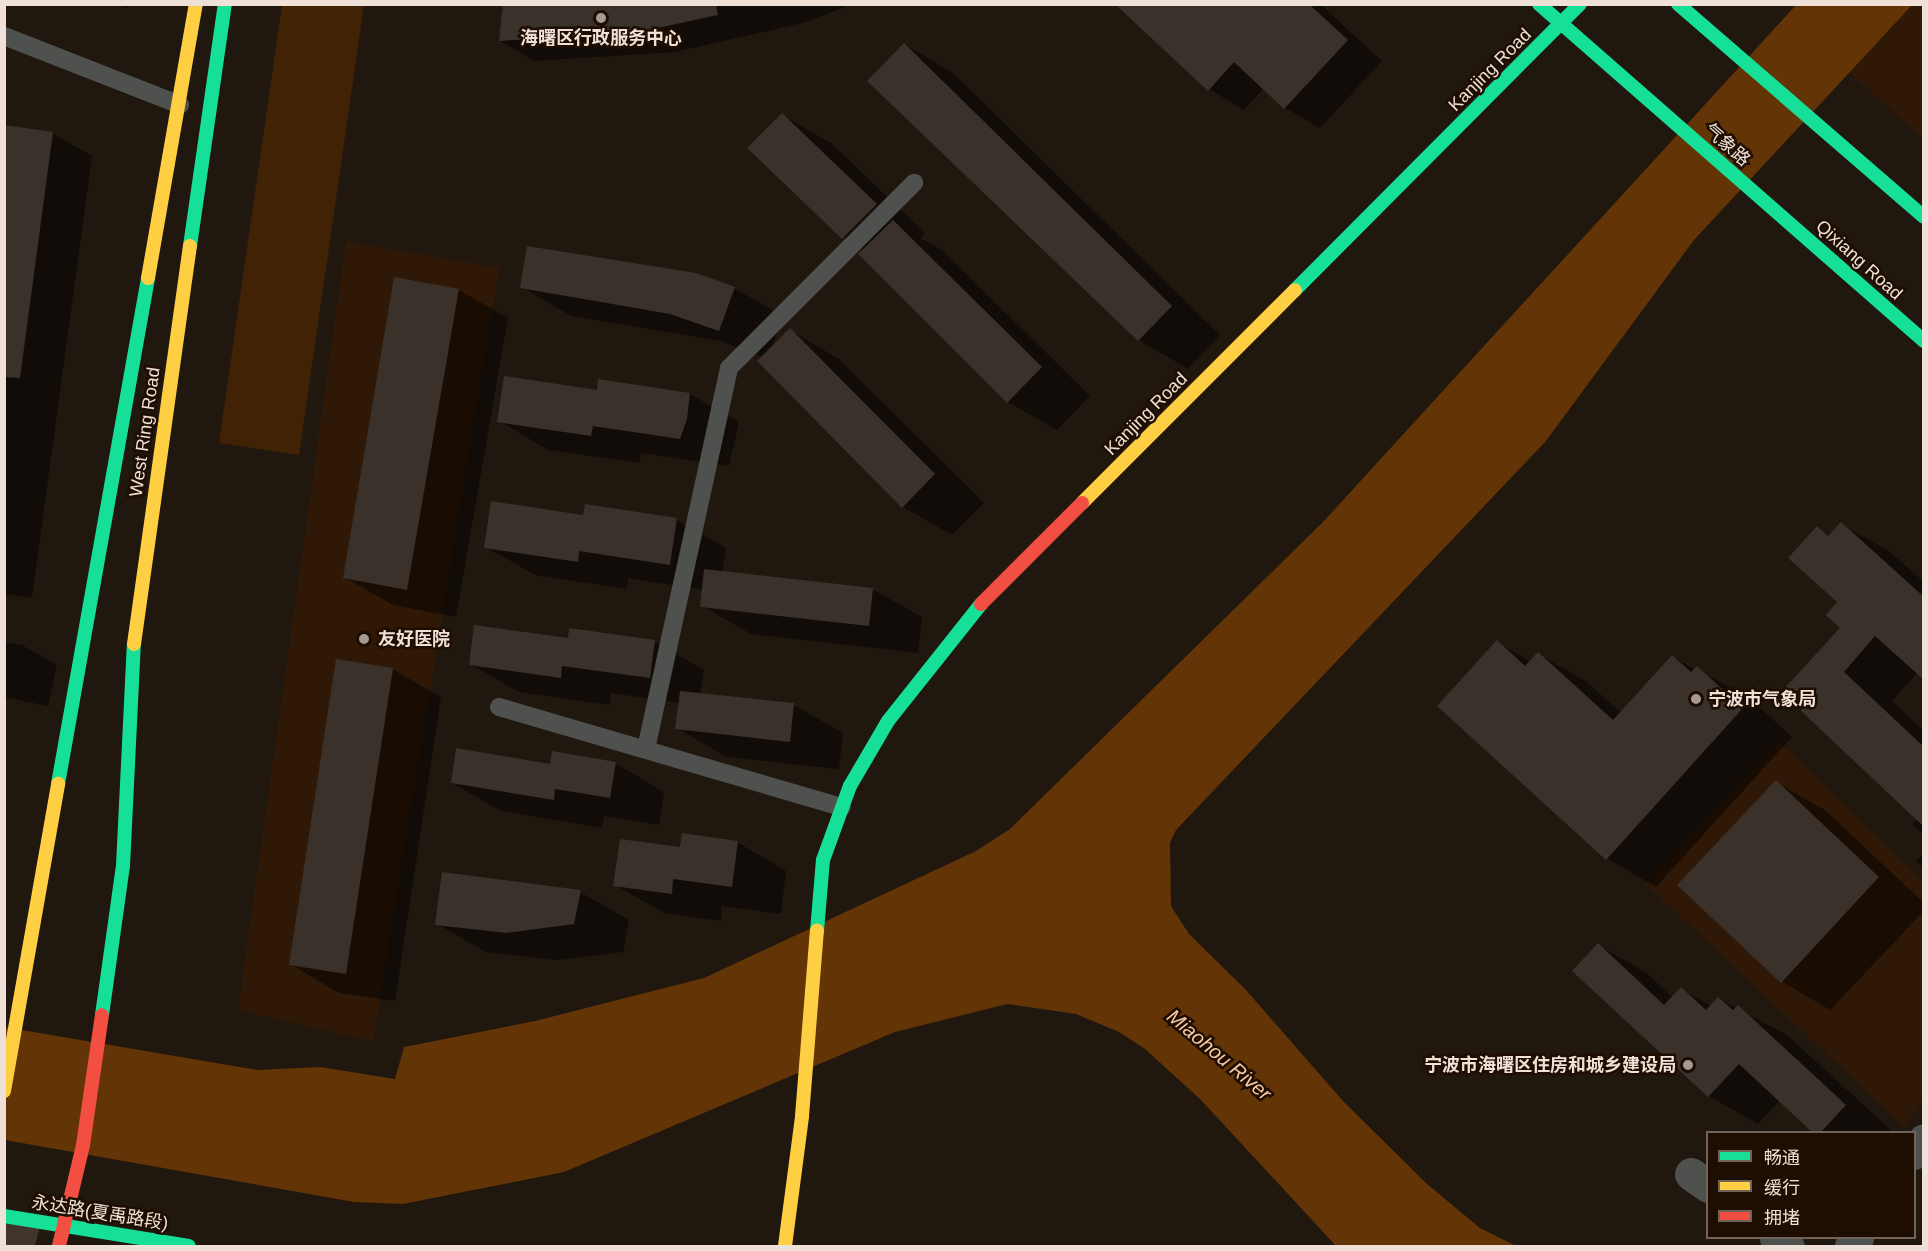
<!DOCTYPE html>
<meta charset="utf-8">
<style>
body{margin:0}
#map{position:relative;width:1928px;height:1251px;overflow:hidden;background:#20170f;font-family:Helvetica,"Noto Sans SC",sans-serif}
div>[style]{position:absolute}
.built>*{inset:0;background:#2f1906}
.green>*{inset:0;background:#422205}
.water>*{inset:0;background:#623406}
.shadow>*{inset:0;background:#0007}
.building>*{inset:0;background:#3a312b}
.highway-tunnel>*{height:33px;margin-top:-16.5px;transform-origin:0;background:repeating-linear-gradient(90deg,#3f352d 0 33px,transparent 0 49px)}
.lane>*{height:18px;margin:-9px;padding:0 9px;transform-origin:9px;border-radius:9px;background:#4f514f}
.street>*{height:33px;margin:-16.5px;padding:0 16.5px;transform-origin:16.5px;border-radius:16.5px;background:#4f514f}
.fast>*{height:14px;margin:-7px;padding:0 7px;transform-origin:7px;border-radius:7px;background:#16e098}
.slow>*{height:14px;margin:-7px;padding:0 7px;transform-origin:7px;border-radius:7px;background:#ffcf43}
.jam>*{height:14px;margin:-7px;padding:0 7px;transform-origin:7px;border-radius:7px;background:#f24e42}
.dots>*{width:16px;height:16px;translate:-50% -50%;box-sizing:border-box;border:3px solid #1e0d01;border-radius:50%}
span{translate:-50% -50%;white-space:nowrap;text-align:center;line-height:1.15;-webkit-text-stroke:5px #1e0d01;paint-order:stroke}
.poi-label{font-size:18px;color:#efe1d8;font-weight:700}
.left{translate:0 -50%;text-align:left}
.right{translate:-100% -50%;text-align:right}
.street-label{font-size:18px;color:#efe1d8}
.water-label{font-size:20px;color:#f9c9a5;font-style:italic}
.frame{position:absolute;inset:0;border:6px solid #efe1d8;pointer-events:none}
.legend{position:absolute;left:1706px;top:1131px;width:210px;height:108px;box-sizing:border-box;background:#1e0d01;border:2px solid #726257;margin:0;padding:8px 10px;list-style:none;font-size:18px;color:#efe1d8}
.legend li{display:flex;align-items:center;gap:12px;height:30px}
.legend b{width:30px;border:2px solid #726257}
</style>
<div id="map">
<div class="built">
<i style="clip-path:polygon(1910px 5px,1923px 5px,1923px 139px,1848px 71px)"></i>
<i style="clip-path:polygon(346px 241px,499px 268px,373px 1042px,238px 1010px)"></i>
<i style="clip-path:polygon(1779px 741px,1923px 881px,1923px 1100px,1905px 1128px,1645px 883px)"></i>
</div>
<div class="green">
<i style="clip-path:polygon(282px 5px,364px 5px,299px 455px,219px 443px)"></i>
</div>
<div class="water">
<i style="clip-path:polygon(1796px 5px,1912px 5px,1694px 240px,1546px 441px,1176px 830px,1170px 843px,1171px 906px,1189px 934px,1246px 990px,1343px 1101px,1427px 1184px,1480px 1228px,1516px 1246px,1336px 1246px,1201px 1100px,1145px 1049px,1119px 1032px,1076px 1014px,1007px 1004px,895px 1032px,564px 1172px,403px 1204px,354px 1202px,5px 1140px,4px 1027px,258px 1070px,320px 1067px,395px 1079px,404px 1047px,535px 1021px,704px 978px,976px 851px,1010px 829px,1323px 522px)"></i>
</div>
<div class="shadow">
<i style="clip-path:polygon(107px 4px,129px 4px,129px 8px)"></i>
<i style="clip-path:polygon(505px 4px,852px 4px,807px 22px,675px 52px,535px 61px,500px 41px)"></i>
<i style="clip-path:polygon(1117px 4px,1320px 4px,1382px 61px,1320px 128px,1285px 108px,1264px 88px,1244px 110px,1209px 89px)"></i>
<i style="clip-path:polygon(904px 44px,953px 73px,1220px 335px,1188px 369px,1139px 340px)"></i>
<i style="clip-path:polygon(782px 115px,831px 143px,925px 233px,920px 238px,942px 250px,1090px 396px,1057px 430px,1008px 402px,865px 250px,843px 238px)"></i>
<i style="clip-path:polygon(4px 127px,53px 134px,92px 156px,32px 598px,4px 594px)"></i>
<i style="clip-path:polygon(522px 287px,734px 288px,783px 316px,771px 349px,790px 330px,839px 359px,984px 503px,952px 535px,903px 507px,763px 357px,720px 341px,571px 316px)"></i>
<i style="clip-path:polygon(459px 290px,508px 318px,456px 617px,393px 605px,344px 577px)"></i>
<i style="clip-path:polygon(599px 380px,690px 394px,739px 422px,729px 466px,641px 453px,640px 463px,548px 450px,499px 421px,598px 392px)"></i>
<i style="clip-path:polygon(584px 517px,677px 520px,726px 548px,722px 572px,872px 589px,922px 617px,918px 653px,751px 634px,702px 606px,703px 590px,628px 578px,627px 589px,535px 575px,486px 547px)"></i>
<i style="clip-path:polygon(1841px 524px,1890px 552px,1924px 582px,1924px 677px,1918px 672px,1892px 701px,1924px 731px,1924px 835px,1912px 824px,1918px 818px,1783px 692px,1843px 628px,1817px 528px,1831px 536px)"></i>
<i style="clip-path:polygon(570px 630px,655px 642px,704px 670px,700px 695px,794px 705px,843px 733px,839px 769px,726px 757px,677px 728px,680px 703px,611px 693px,610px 705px,519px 692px,470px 664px,569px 640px)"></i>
<i style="clip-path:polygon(4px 642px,22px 645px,57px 665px,48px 706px,4px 697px)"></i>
<i style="clip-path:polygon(1497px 642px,1531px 662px,1538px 654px,1587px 682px,1621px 713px,1672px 657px,1747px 696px,1792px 737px,1656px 887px,1607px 858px)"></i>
<i style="clip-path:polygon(392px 669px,441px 697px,395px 1001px,339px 993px,290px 964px)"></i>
<i style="clip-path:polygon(615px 763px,664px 792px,659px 825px,604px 816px,602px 828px,501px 811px,452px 783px,551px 765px)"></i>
<i style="clip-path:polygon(1776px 782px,1825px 810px,1924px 903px,1924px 911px,1830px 1010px,1781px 981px)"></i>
<i style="clip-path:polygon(737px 842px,786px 871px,781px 914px,722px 906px,721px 921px,664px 913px,615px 885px,681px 849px)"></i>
<i style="clip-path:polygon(1924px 853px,1924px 868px,1916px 861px)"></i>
<i style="clip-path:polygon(580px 892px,629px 920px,623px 952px,558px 960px,486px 952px,437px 924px)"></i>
<i style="clip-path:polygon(1598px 945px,1647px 973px,1673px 998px,1681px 989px,1711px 1006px,1719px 999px,1787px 1035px,1893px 1132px,1815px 1132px,1780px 1100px,1758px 1124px,1709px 1096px)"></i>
</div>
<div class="building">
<i style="clip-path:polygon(503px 4px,716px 4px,718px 15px,639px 32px,499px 41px)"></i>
<i style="clip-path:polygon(1115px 4px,1309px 4px,1348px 40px,1284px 109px,1234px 62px,1208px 91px)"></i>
<i style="clip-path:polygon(904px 43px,1172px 306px,1138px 341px,867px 81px)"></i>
<i style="clip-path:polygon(782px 113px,877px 204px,842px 239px,747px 148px)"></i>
<i style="clip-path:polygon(4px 125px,53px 132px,20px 378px,4px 377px)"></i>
<i style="clip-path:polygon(893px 220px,1042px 367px,1007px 403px,858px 254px)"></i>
<i style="clip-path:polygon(527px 246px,696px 273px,735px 287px,719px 331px,670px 314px,520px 288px)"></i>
<i style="clip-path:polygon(394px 277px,459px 289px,407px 590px,343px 578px)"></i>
<i style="clip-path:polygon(790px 328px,935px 474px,902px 508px,757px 361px)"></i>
<i style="clip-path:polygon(504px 376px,597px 390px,598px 379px,690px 393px,687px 419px,680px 439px,593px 426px,591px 436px,497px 422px)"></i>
<i style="clip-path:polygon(491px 501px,583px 515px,585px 504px,677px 518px,670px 565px,579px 551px,578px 562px,484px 548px)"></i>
<i style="clip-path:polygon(1841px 522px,1923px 596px,1923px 679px,1875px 636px,1844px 672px,1923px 746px,1923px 826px,1781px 692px,1840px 628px,1826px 615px,1837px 602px,1788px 558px,1817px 526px,1828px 536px)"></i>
<i style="clip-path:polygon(704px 569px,873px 588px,869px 626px,700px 607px)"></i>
<i style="clip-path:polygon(474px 625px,568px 638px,569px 628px,655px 640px,650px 678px,562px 666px,561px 678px,469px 665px)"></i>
<i style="clip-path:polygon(1497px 640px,1525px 666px,1538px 652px,1613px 720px,1672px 655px,1691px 672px,1697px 666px,1743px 708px,1606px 860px,1437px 706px)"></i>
<i style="clip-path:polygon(336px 659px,393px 668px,346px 974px,289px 965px)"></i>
<i style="clip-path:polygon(680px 691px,794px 703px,790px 742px,675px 729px)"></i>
<i style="clip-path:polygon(456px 748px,550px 764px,552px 751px,616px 762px,610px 798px,555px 789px,554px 800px,451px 783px)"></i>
<i style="clip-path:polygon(1776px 780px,1879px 877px,1781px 983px,1677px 885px)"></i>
<i style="clip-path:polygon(682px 833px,738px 841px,732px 887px,673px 879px,672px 894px,613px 886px,620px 839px,680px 847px)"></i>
<i style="clip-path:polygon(442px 872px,581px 890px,574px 924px,507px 933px,435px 925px)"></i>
<i style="clip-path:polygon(1598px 943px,1664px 1005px,1681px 987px,1706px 1010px,1718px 997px,1733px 1010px,1738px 1005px,1846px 1105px,1821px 1132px,1812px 1132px,1739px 1064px,1708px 1097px,1572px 971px)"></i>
</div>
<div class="highway-tunnel">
<i style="left:4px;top:1233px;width:52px;rotate:14.6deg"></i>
</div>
<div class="lane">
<i style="left:4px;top:36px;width:189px;rotate:21.4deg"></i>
<i style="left:499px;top:707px;width:357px;rotate:16.3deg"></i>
<i style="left:646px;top:749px;width:390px;rotate:-77.7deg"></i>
<i style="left:729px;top:368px;width:262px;rotate:-45deg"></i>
</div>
<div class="street">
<i style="left:1914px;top:1153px;width:16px;rotate:-52deg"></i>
<i style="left:1691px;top:1174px;width:21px;rotate:35deg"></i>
<i style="left:1776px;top:1238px;width:14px;rotate:34deg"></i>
<i style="left:1851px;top:1246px;width:10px;rotate:-53deg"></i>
</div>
<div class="fast">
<i style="left:1539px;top:4px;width:512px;rotate:41.2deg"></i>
<i style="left:1678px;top:4px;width:325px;rotate:40.9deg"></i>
<i style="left:190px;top:246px;width:245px;rotate:-81.8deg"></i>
<i style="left:1295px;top:290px;width:404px;rotate:-45.1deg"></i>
<i style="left:58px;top:784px;width:514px;rotate:-79.91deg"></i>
<i style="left:817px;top:931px;width:71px;rotate:-85.2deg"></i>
<i style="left:823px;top:860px;width:79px;rotate:-70deg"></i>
<i style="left:850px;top:786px;width:75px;rotate:-59.7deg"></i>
<i style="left:888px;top:721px;width:149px;rotate:-51.5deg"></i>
<i style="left:102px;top:1015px;width:150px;rotate:-82deg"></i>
<i style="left:123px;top:866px;width:222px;rotate:-87.2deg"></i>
<i style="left:4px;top:1216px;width:187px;rotate:9.2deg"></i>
</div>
<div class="slow">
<i style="left:148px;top:278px;width:278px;rotate:-80.1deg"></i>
<i style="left:1082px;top:503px;width:301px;rotate:-45deg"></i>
<i style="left:134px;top:644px;width:402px;rotate:-82deg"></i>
<i style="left:4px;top:1091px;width:312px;rotate:-80deg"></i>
<i style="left:785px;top:1246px;width:131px;rotate:-82.5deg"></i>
<i style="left:802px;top:1116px;width:186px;rotate:-85.4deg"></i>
</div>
<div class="jam">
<i style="left:981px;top:604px;width:143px;rotate:-45deg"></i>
<i style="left:59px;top:1246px;width:104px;rotate:-76.6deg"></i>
<i style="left:83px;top:1145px;width:131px;rotate:-81.7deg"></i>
</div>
<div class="dots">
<i style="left:601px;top:18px;background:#a79a92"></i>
<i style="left:364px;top:639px;background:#a79a92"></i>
<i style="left:1696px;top:699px;background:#a79a92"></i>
<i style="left:1688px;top:1065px;background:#a79a92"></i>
</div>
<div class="poi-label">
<span style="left:601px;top:38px">海曙区行政服务中心</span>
<span class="left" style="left:378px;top:639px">友好医院</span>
<span class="left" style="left:1708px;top:699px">宁波市气象局</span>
<span class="right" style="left:1676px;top:1065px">宁波市海曙区住房和城乡建设局</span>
</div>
<div class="street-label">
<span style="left:1490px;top:70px;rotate:-45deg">Kanjing Road</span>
<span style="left:1727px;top:145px;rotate:41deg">气象路</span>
<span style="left:1859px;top:260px;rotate:42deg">Qixiang Road</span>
<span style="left:1146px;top:414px;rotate:-45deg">Kanjing Road</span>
<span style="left:145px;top:432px;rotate:-82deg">West Ring Road</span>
<span style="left:100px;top:1213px;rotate:9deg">永达路(夏禹路段)</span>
</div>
<div class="water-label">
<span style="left:1219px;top:1055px;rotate:40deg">Miaohou River</span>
</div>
<div class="frame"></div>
<ul class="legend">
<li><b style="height:8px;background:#16e098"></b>畅通</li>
<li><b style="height:8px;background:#ffcf43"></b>缓行</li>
<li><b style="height:8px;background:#f24e42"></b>拥堵</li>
</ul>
</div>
